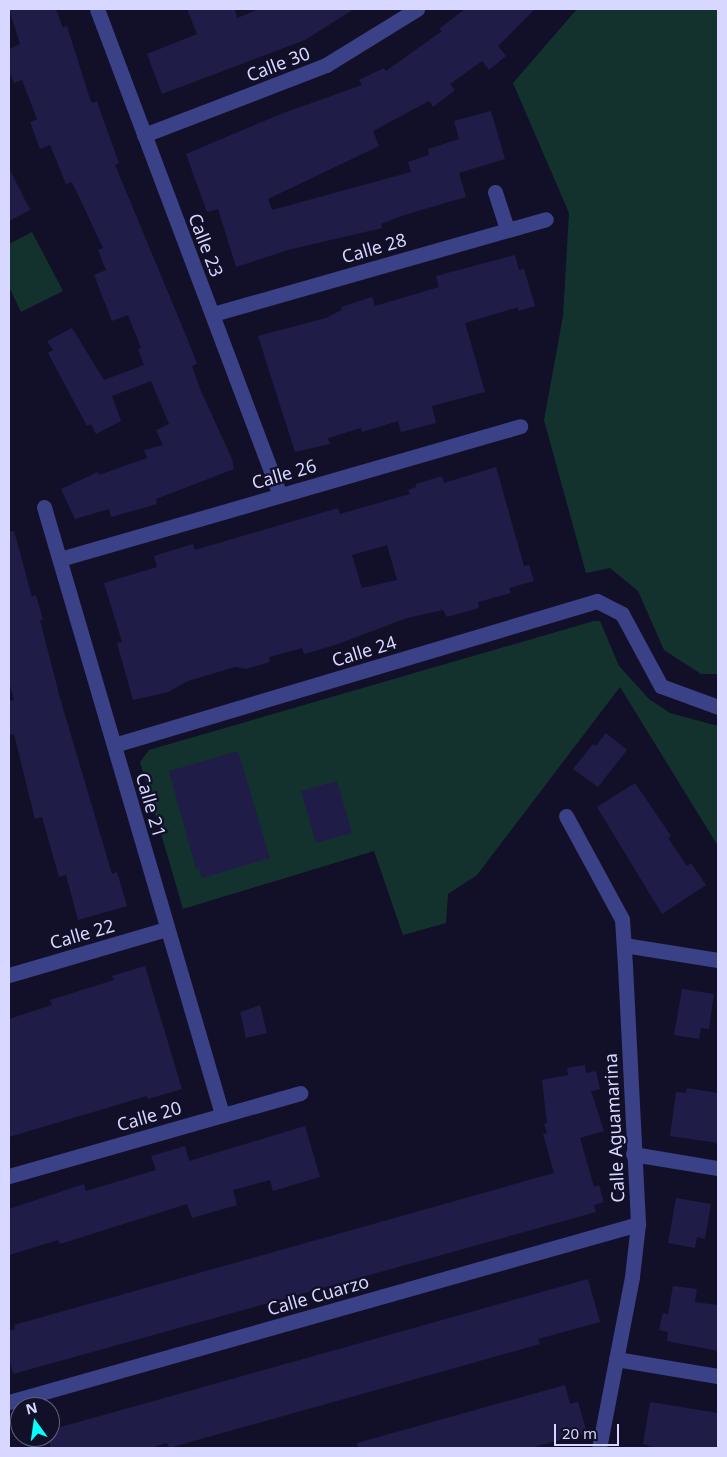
<!DOCTYPE html>
<style>
body{margin:0}
#map{position:relative;width:727px;height:1457px;overflow:hidden;background:#111028;font-family:"Noto Sans",sans-serif}
div>[style]{position:absolute}
.green>*{inset:0;background:#13322d}
.building>*{inset:0;background:#201c48}
.minor>*{height:15px;margin:-7.5px;padding:0 7.5px;transform-origin:7.5px;border-radius:7.5px;background:#3b4186}
span{translate:-50% -50%;white-space:nowrap;text-align:center;line-height:1.15;-webkit-text-stroke:4.5px #111028;paint-order:stroke}
.street-label{font-size:18px;color:#d7d7ff}
.frame{position:absolute;inset:0;border:10px solid #d7d7ff;pointer-events:none}
.north{position:absolute;left:10px;top:1397px;width:50px;height:50px;box-sizing:border-box;background:#111028;border:1px solid #60607e;border-radius:50%;rotate:346deg;font-size:14px;font-weight:700;line-height:20px;text-align:center;color:#d7d7ff}
.north::after{content:'';display:block;margin:auto;width:18px;height:22px;background:#05fdfb;clip-path:polygon(50% 0,100% 100%,50% 72%,0 100%)}
.scale{position:absolute;left:554px;top:1424px;width:65px;height:22px;box-sizing:border-box;border:2px solid #d7d7ff;border-top:0;padding-left:6px;font-size:15px;line-height:18px;white-space:nowrap;color:#d7d7ff;-webkit-text-stroke:4px #111028;paint-order:stroke}
</style>
<div id="map">
<div class="green">
<i style="clip-path:polygon(577px 9px,718px 9px,718px 674px,701px 674px,664px 650px,638px 591px,610px 568px,586px 573px,544px 420px,563px 316px,569px 213px,513px 83px)"></i>
<i style="clip-path:polygon(32px 232px,63px 291px,21px 312px,9px 287px,9px 244px)"></i>
<i style="clip-path:polygon(594px 621px,600px 621px,619px 666px,649px 699px,670px 713px,718px 726px,718px 846px,620px 687px,477px 875px,448px 894px,446px 923px,403px 935px,374px 851px,183px 909px,140px 762px,149px 750px)"></i>
</div>
<div class="building">
<i style="clip-path:polygon(9px 9px,56px 9px,63px 28px,67px 26px,90px 99px,92px 103px,97px 101px,103px 119px,119px 163px,115px 165px,187px 338px,197px 364px,192px 366px,200px 389px,232px 459px,234px 469px,156px 499px,157px 504px,111px 517px,109px 509px,75px 519px,61px 489px,98px 472px,99px 475px,147px 458px,144px 450px,163px 445px,156px 430px,169px 424px,151px 381px,112px 396px,121px 421px,96px 434px,91px 424px,87px 426px,48px 353px,53px 350px,47px 341px,72px 328px,104px 380px,144px 365px,138px 349px,141px 348px,128px 315px,112px 321px,94px 275px,106px 270px,98px 250px,103px 248px,72px 182px,66px 184px,50px 145px,40px 149px,30px 122px,37px 119px,22px 80px,14px 83px,9px 70px,9px 49px,20px 44px)"></i>
<i style="clip-path:polygon(187px 9px,235px 9px,237px 18px,260px 9px,354px 9px,305px 40px,162px 94px,147px 54px,197px 34px)"></i>
<i style="clip-path:polygon(465px 9px,535px 9px,498px 46px,506px 56px,489px 70px,482px 61px,450px 84px,455px 90px,433px 107px,429px 101px,373px 131px,379px 146px,268px 199px,272px 210px,411px 172px,408px 162px,429px 155px,428px 149px,459px 139px,454px 121px,491px 111px,505px 159px,459px 173px,466px 197px,404px 215px,381px 224px,382px 228px,288px 250px,236px 267px,218px 209px,207px 212px,186px 154px,281px 114px,362px 85px,359px 80px,384px 68px,386px 71px,442px 31px,439px 29px)"></i>
<i style="clip-path:polygon(9px 168px,30px 210px,9px 221px)"></i>
<i style="clip-path:polygon(515px 255px,519px 270px,524px 269px,535px 306px,518px 311px,518px 307px,465px 323px,485px 392px,432px 406px,436px 423px,401px 432px,398px 421px,362px 432px,361px 428px,328px 438px,330px 444px,295px 452px,258px 336px,326px 318px,342px 310px,341px 307px,372px 297px,375px 306px,439px 287px,436px 276px)"></i>
<i style="clip-path:polygon(evenodd,496px 467px,524px 566px,529px 565px,534px 581px,509px 588px,511px 593px,478px 602px,479px 608px,447px 617px,443px 610px,407px 618px,335px 645px,304px 654px,302px 648px,269px 657px,270px 662px,246px 669px,235px 667px,188px 681px,168px 692px,133px 700px,117px 643px,122px 642px,104px 583px,157px 567px,154px 556px,193px 544px,195px 550px,338px 508px,340px 514px,410px 494px,408px 490px,416px 487px,416px 484px,442px 476px,444px 483px,496px 467px,387px 545px,397px 580px,362px 588px,352px 555px,387px 545px)"></i>
<i style="clip-path:polygon(14px 531px,32px 597px,36px 595px,43px 620px,40px 620px,60px 698px,112px 874px,117px 872px,127px 906px,78px 920px,66px 875px,59px 877px,42px 817px,35px 819px,14px 734px,9px 735px,9px 701px,14px 700px,9px 681px,9px 532px)"></i>
<i style="clip-path:polygon(606px 733px,627px 750px,598px 787px,573px 769px,593px 744px,596px 746px)"></i>
<i style="clip-path:polygon(238px 751px,270px 858px,202px 878px,199px 868px,196px 869px,169px 771px)"></i>
<i style="clip-path:polygon(337px 781px,352px 833px,316px 843px,301px 791px)"></i>
<i style="clip-path:polygon(635px 783px,671px 836px,668px 838px,687px 866px,691px 863px,706px 885px,662px 914px,597px 807px)"></i>
<i style="clip-path:polygon(145px 966px,182px 1089px,148px 1099px,147px 1096px,9px 1137px,9px 1019px,52px 1005px,50px 1000px,114px 980px,112px 976px)"></i>
<i style="clip-path:polygon(682px 989px,714px 994px,709px 1029px,701px 1028px,699px 1039px,674px 1035px)"></i>
<i style="clip-path:polygon(260px 1005px,267px 1033px,246px 1038px,240px 1012px)"></i>
<i style="clip-path:polygon(585px 1065px,586px 1073px,596px 1071px,600px 1089px,591px 1091px,604px 1131px,580px 1138px,594px 1187px,599px 1185px,604px 1202px,594px 1205px,596px 1212px,13px 1374px,9px 1358px,9px 1331px,15px 1329px,14px 1325px,554px 1173px,543px 1134px,547px 1133px,544px 1124px,547px 1123px,542px 1080px,568px 1075px,567px 1068px)"></i>
<i style="clip-path:polygon(687px 1088px,718px 1093px,718px 1143px,670px 1136px,676px 1092px,686px 1093px)"></i>
<i style="clip-path:polygon(305px 1126px,320px 1177px,273px 1191px,270px 1180px,233px 1190px,237px 1205px,192px 1218px,187px 1204px,60px 1244px,58px 1240px,9px 1255px,9px 1209px,84px 1184px,86px 1191px,156px 1170px,151px 1156px,185px 1146px,189px 1161px)"></i>
<i style="clip-path:polygon(676px 1198px,711px 1204px,705px 1239px,697px 1237px,695px 1248px,668px 1243px)"></i>
<i style="clip-path:polygon(588px 1279px,600px 1322px,538px 1339px,540px 1344px,169px 1448px,167px 1443px,150px 1448px,50px 1448px,50px 1430px)"></i>
<i style="clip-path:polygon(673px 1286px,697px 1289px,695px 1302px,718px 1305px,718px 1351px,667px 1341px,668px 1332px,659px 1330px,663px 1313px,668px 1314px)"></i>
<i style="clip-path:polygon(565px 1385px,570px 1404px,578px 1402px,587px 1433px,530px 1448px,358px 1448px,357px 1443px)"></i>
<i style="clip-path:polygon(650px 1402px,718px 1413px,718px 1448px,656px 1448px,643px 1444px)"></i>
</div>
<div class="minor">
<i style="left:97px;top:9px;width:519px;rotate:69.37deg"></i>
<i style="left:144px;top:135px;width:195px;rotate:-21deg"></i>
<i style="left:326px;top:65px;width:107px;rotate:-31.6deg"></i>
<i style="left:495px;top:192px;width:39px;rotate:72deg"></i>
<i style="left:213px;top:314px;width:346px;rotate:-15.9deg"></i>
<i style="left:44px;top:507px;width:633px;rotate:73.66deg"></i>
<i style="left:60px;top:559px;width:479px;rotate:-16.1deg"></i>
<i style="left:114px;top:745px;width:504px;rotate:-16.6deg"></i>
<i style="left:597px;top:601px;width:28px;rotate:27deg"></i>
<i style="left:622px;top:614px;width:82px;rotate:61.6deg"></i>
<i style="left:661px;top:686px;width:61px;rotate:20.2deg"></i>
<i style="left:566px;top:816px;width:117px;rotate:61.5deg"></i>
<i style="left:622px;top:919px;width:47px;rotate:86.3deg"></i>
<i style="left:625px;top:966px;width:258px;rotate:87.1deg"></i>
<i style="left:638px;top:1224px;width:53px;rotate:96.5deg"></i>
<i style="left:632px;top:1277px;width:174px;rotate:100.9deg"></i>
<i style="left:624px;top:945px;width:95px;rotate:9.1deg"></i>
<i style="left:9px;top:975px;width:164px;rotate:-16.3deg"></i>
<i style="left:633px;top:1154px;width:86px;rotate:9.4deg"></i>
<i style="left:9px;top:1176px;width:303px;rotate:-15.9deg"></i>
<i style="left:616px;top:1359px;width:103px;rotate:9.5deg"></i>
<i style="left:9px;top:1402px;width:654px;rotate:-15.8deg"></i>
</div>
<div class="street-label">
<span style="left:278px;top:64px;rotate:-21deg">Calle 30</span>
<span style="left:206px;top:245px;rotate:69deg">Calle 23</span>
<span style="left:374px;top:248px;rotate:-16deg">Calle 28</span>
<span style="left:284px;top:474px;rotate:-16deg">Calle 26</span>
<span style="left:364px;top:651px;rotate:-17deg">Calle 24</span>
<span style="left:151px;top:805px;rotate:74deg">Calle 21</span>
<span style="left:82px;top:934px;rotate:-16deg">Calle 22</span>
<span style="left:149px;top:1116px;rotate:-16deg">Calle 20</span>
<span style="left:614px;top:1128px;rotate:-93deg">Calle Aguamarina</span>
<span style="left:318px;top:1295px;rotate:-16deg">Calle Cuarzo</span>
</div>
<div class="frame"></div>
<div class="north">N</div>
<div class="scale">20 m</div>
</div>
